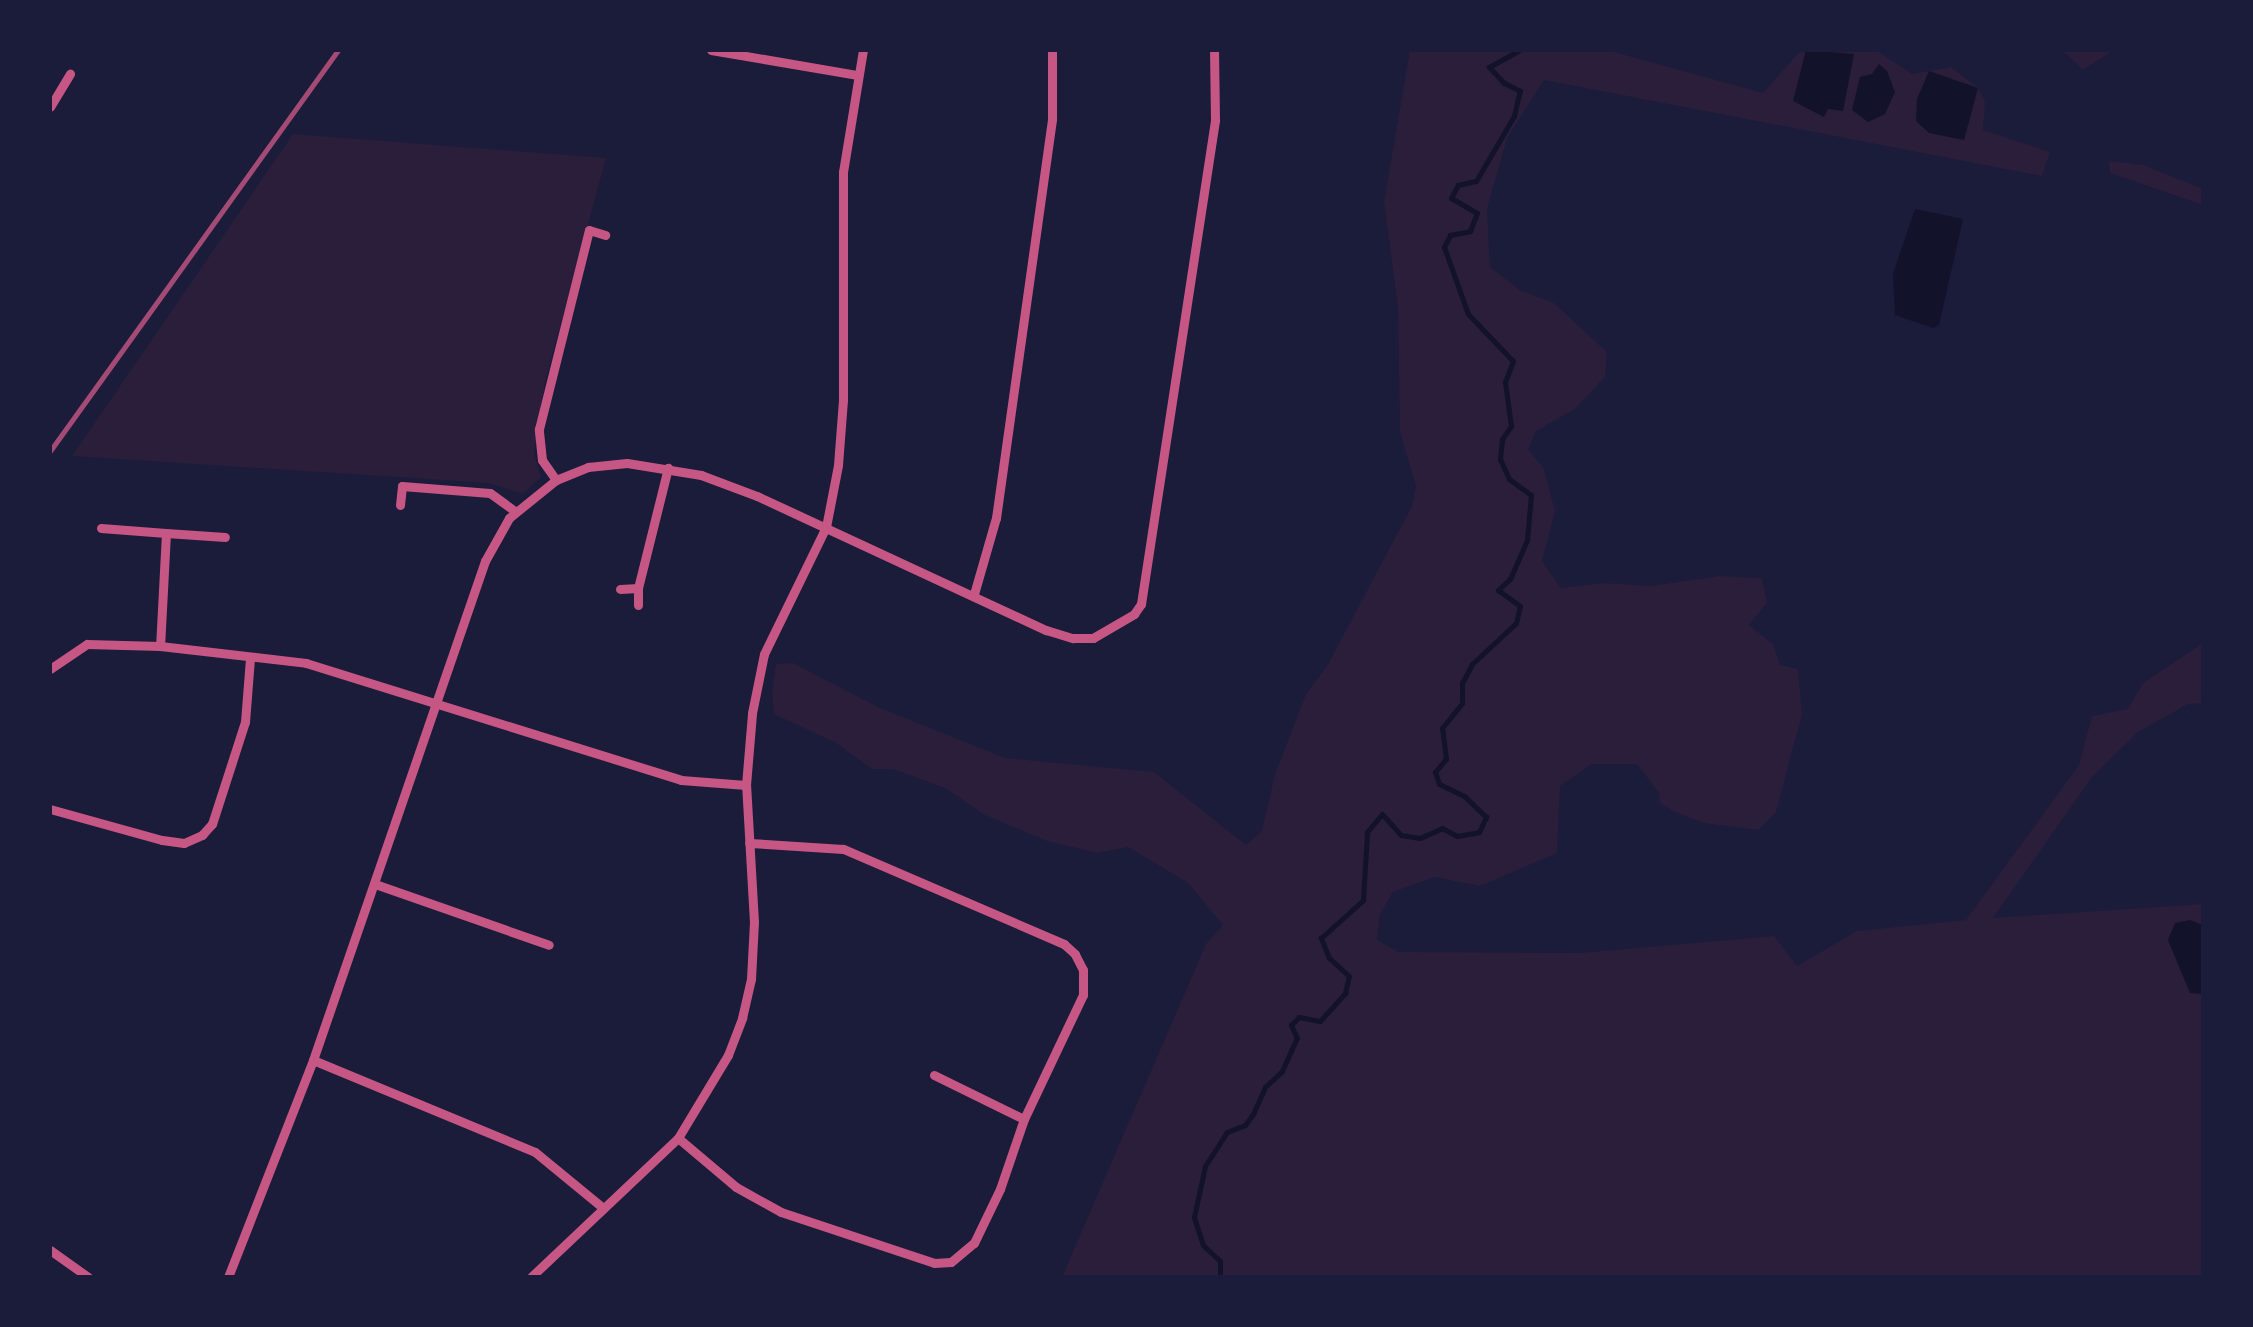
<!DOCTYPE html>
<style>
body{margin:0}
#map{position:relative;width:2253px;height:1327px;overflow:hidden;background:#1b1b3a;font-family:"Fira Sans Condensed",sans-serif}
div>[style]{position:absolute}
.green>*{inset:0;background:#2a1e3b}
.water>*{inset:0;background:#12122b}
.stream>*{height:5px;margin:-2.5px;padding:0 2.5px;transform-origin:2.5px;border-radius:2.5px;background:#12122b}
.minor>*{height:9px;margin:-4.5px;padding:0 4.5px;transform-origin:4.5px;border-radius:4.5px;background:#c65784}
.rail>*{height:5px;margin:-2.5px;padding:0 2.5px;transform-origin:2.5px;border-radius:2.5px;background:#a44b75}
span{translate:-50% -50%;white-space:nowrap;text-align:center;line-height:1.15;-webkit-text-stroke:10px #1b1b3a;paint-order:stroke}
.frame{position:absolute;inset:0;border:52px solid #1b1b3a;pointer-events:none}
</style>
<div id="map">
<div class="green">
<i style="clip-path:polygon(1410px 50px,1607px 50px,1763px 93px,1801px 50px,1876px 50px,1912px 74px,1951px 67px,1978px 88px,1985px 101px,1983px 130px,2050px 152px,2042px 176px,1544px 80px,1507px 138px,1487px 209px,1490px 267px,1520px 290px,1554px 303px,1607px 352px,1605px 377px,1575px 409px,1536px 431px,1528px 449px,1544px 469px,1555px 511px,1542px 561px,1561px 588px,1604px 583px,1651px 586px,1719px 576px,1762px 578px,1767px 603px,1749px 625px,1773px 644px,1780px 665px,1798px 669px,1802px 714px,1776px 812px,1758px 830px,1704px 823px,1675px 812px,1660px 803px,1659px 793px,1637px 764px,1592px 764px,1560px 786px,1557px 853px,1480px 886px,1434px 877px,1393px 892px,1380px 914px,1377px 940px,1399px 952px,1580px 953px,1774px 936px,1797px 966px,1857px 931px,1966px 920px,2079px 765px,2092px 716px,2128px 709px,2143px 683px,2203px 643px,2203px 703px,2188px 704px,2138px 732px,2092px 777px,1993px 918px,2203px 904px,2203px 1277px,1062px 1277px,1206px 944px,1223px 925px,1188px 883px,1128px 847px,1097px 853px,1047px 841px,985px 815px,945px 788px,893px 769px,872px 769px,836px 743px,774px 714px,772px 691px,776px 664px,793px 663px,880px 708px,1005px 758px,1154px 772px,1246px 845px,1262px 831px,1275px 774px,1306px 694px,1327px 666px,1412px 506px,1416px 486px,1400px 432px,1398px 307px,1384px 202px)"></i>
<i style="clip-path:polygon(2062px 50px,2114px 50px,2083px 70px)"></i>
<i style="clip-path:polygon(293px 134px,606px 158px,545px 382px,534px 453px,541px 477px,523px 494px,488px 483px,72px 456px)"></i>
<i style="clip-path:polygon(2109px 161px,2143px 165px,2203px 189px,2203px 205px,2110px 173px)"></i>
</div>
<div class="water">
<i style="clip-path:polygon(1806px 50px,1854px 54px,1843px 111px,1828px 109px,1824px 117px,1793px 101px)"></i>
<i style="clip-path:polygon(1879px 64px,1887px 71px,1895px 92px,1885px 114px,1868px 122px,1852px 110px,1860px 77px,1872px 74px)"></i>
<i style="clip-path:polygon(1929px 71px,1978px 88px,1964px 140px,1929px 133px,1916px 121px,1917px 99px)"></i>
<i style="clip-path:polygon(1915px 209px,1963px 219px,1939px 325px,1933px 328px,1895px 315px,1893px 274px)"></i>
<i style="clip-path:polygon(2190px 920px,2203px 925px,2203px 994px,2190px 993px,2168px 940px,2175px 923px)"></i>
</div>
<div class="stream">
<i style="left:1220px;top:1277px;width:16px;rotate:-90deg"></i>
<i style="left:1220px;top:1261px;width:23px;rotate:-137deg"></i>
<i style="left:1203px;top:1245px;width:29px;rotate:-108deg"></i>
<i style="left:1194px;top:1217px;width:52px;rotate:-77.8deg"></i>
<i style="left:1205px;top:1166px;width:40px;rotate:-57.1deg"></i>
<i style="left:1227px;top:1132px;width:19px;rotate:-21deg"></i>
<i style="left:1245px;top:1125px;width:14px;rotate:-54deg"></i>
<i style="left:1253px;top:1114px;width:30px;rotate:-66deg"></i>
<i style="left:1265px;top:1087px;width:23px;rotate:-43deg"></i>
<i style="left:1282px;top:1071px;width:36px;rotate:-66deg"></i>
<i style="left:1297px;top:1038px;width:14px;rotate:-115deg"></i>
<i style="left:1291px;top:1025px;width:11px;rotate:-45deg"></i>
<i style="left:1299px;top:1017px;width:21px;rotate:11deg"></i>
<i style="left:1320px;top:1021px;width:38px;rotate:-48deg"></i>
<i style="left:1345px;top:993px;width:17px;rotate:-77deg"></i>
<i style="left:1349px;top:976px;width:27px;rotate:-138deg"></i>
<i style="left:1329px;top:958px;width:22px;rotate:-112deg"></i>
<i style="left:1321px;top:938px;width:57px;rotate:-42.1deg"></i>
<i style="left:1363px;top:900px;width:68px;rotate:-86.6deg"></i>
<i style="left:1367px;top:832px;width:23px;rotate:-50deg"></i>
<i style="left:1382px;top:814px;width:28px;rotate:48deg"></i>
<i style="left:1401px;top:835px;width:19px;rotate:9deg"></i>
<i style="left:1420px;top:838px;width:24px;rotate:-24deg"></i>
<i style="left:1442px;top:828px;width:17px;rotate:28deg"></i>
<i style="left:1457px;top:836px;width:22px;rotate:-10deg"></i>
<i style="left:1479px;top:832px;width:17px;rotate:-65deg"></i>
<i style="left:1486px;top:817px;width:30px;rotate:-136deg"></i>
<i style="left:1464px;top:796px;width:28px;rotate:-154deg"></i>
<i style="left:1439px;top:784px;width:13px;rotate:-108deg"></i>
<i style="left:1435px;top:772px;width:17px;rotate:-50deg"></i>
<i style="left:1446px;top:759px;width:31px;rotate:-97deg"></i>
<i style="left:1442px;top:728px;width:32px;rotate:-51deg"></i>
<i style="left:1462px;top:703px;width:20px;rotate:-90deg"></i>
<i style="left:1462px;top:683px;width:21px;rotate:-62deg"></i>
<i style="left:1472px;top:664px;width:60px;rotate:-43deg"></i>
<i style="left:1516px;top:623px;width:17px;rotate:-77deg"></i>
<i style="left:1520px;top:606px;width:27px;rotate:-144deg"></i>
<i style="left:1498px;top:590px;width:16px;rotate:-43deg"></i>
<i style="left:1510px;top:579px;width:43px;rotate:-66.4deg"></i>
<i style="left:1527px;top:540px;width:45px;rotate:-84.9deg"></i>
<i style="left:1531px;top:495px;width:27px;rotate:-144deg"></i>
<i style="left:1509px;top:479px;width:22px;rotate:-114deg"></i>
<i style="left:1500px;top:459px;width:20px;rotate:-84deg"></i>
<i style="left:1502px;top:439px;width:16px;rotate:-55deg"></i>
<i style="left:1511px;top:426px;width:44px;rotate:-97.8deg"></i>
<i style="left:1505px;top:382px;width:22px;rotate:-69deg"></i>
<i style="left:1513px;top:361px;width:65px;rotate:-133.8deg"></i>
<i style="left:1468px;top:314px;width:71px;rotate:-109.7deg"></i>
<i style="left:1444px;top:247px;width:13px;rotate:-63deg"></i>
<i style="left:1450px;top:235px;width:20px;rotate:-11deg"></i>
<i style="left:1470px;top:231px;width:19px;rotate:-69deg"></i>
<i style="left:1477px;top:213px;width:30px;rotate:-150deg"></i>
<i style="left:1451px;top:198px;width:15px;rotate:-62deg"></i>
<i style="left:1458px;top:185px;width:18px;rotate:-13deg"></i>
<i style="left:1476px;top:181px;width:75px;rotate:-59.7deg"></i>
<i style="left:1514px;top:116px;width:26px;rotate:-77deg"></i>
<i style="left:1520px;top:91px;width:18px;rotate:-153deg"></i>
<i style="left:1504px;top:83px;width:22px;rotate:-133deg"></i>
<i style="left:1489px;top:67px;width:35px;rotate:-29deg"></i>
</div>
<div class="minor">
<i style="left:711px;top:50px;width:149px;rotate:9.7deg"></i>
<i style="left:50px;top:107px;width:39px;rotate:-59deg"></i>
<i style="left:556px;top:480px;width:24px;rotate:-125deg"></i>
<i style="left:542px;top:460px;width:31px;rotate:-96deg"></i>
<i style="left:539px;top:429px;width:205px;rotate:-75.9deg"></i>
<i style="left:589px;top:230px;width:17px;rotate:17deg"></i>
<i style="left:400px;top:505px;width:19px;rotate:-84deg"></i>
<i style="left:402px;top:486px;width:88px;rotate:4.5deg"></i>
<i style="left:490px;top:493px;width:32px;rotate:36deg"></i>
<i style="left:101px;top:528px;width:65px;rotate:4.4deg"></i>
<i style="left:166px;top:533px;width:113px;rotate:93deg"></i>
<i style="left:166px;top:533px;width:59px;rotate:3.9deg"></i>
<i style="left:620px;top:589px;width:18px;rotate:-3deg"></i>
<i style="left:974px;top:594px;width:79px;rotate:-73.9deg"></i>
<i style="left:996px;top:518px;width:403px;rotate:-82deg"></i>
<i style="left:1052px;top:119px;width:69px;rotate:-90deg"></i>
<i style="left:638px;top:605px;width:17px;rotate:-90deg"></i>
<i style="left:638px;top:588px;width:124px;rotate:-76deg"></i>
<i style="left:50px;top:669px;width:45px;rotate:-34deg"></i>
<i style="left:87px;top:644px;width:73px;rotate:1.6deg"></i>
<i style="left:160px;top:646px;width:147px;rotate:6.6deg"></i>
<i style="left:306px;top:663px;width:393px;rotate:17.3deg"></i>
<i style="left:681px;top:780px;width:65px;rotate:4.4deg"></i>
<i style="left:50px;top:809px;width:116px;rotate:15.5deg"></i>
<i style="left:162px;top:840px;width:22px;rotate:8deg"></i>
<i style="left:184px;top:843px;width:20px;rotate:-24deg"></i>
<i style="left:202px;top:835px;width:15px;rotate:-48deg"></i>
<i style="left:212px;top:824px;width:107px;rotate:-72.1deg"></i>
<i style="left:245px;top:722px;width:63px;rotate:-85.5deg"></i>
<i style="left:375px;top:884px;width:184px;rotate:19.3deg"></i>
<i style="left:313px;top:1060px;width:240px;rotate:22.5deg"></i>
<i style="left:535px;top:1152px;width:87px;rotate:39.4deg"></i>
<i style="left:934px;top:1075px;width:100px;rotate:26.1deg"></i>
<i style="left:678px;top:1138px;width:76px;rotate:40.2deg"></i>
<i style="left:736px;top:1187px;width:51px;rotate:29.1deg"></i>
<i style="left:781px;top:1212px;width:161px;rotate:18.4deg"></i>
<i style="left:934px;top:1263px;width:17px;rotate:-3deg"></i>
<i style="left:951px;top:1262px;width:30px;rotate:-40deg"></i>
<i style="left:974px;top:1243px;width:60px;rotate:-64.3deg"></i>
<i style="left:1000px;top:1189px;width:74px;rotate:-71.1deg"></i>
<i style="left:1024px;top:1119px;width:137px;rotate:-64.6deg"></i>
<i style="left:1083px;top:995px;width:25px;rotate:-90deg"></i>
<i style="left:1083px;top:970px;width:18px;rotate:-117deg"></i>
<i style="left:1075px;top:954px;width:15px;rotate:-138deg"></i>
<i style="left:1064px;top:944px;width:241px;rotate:-156.7deg"></i>
<i style="left:843px;top:849px;width:94px;rotate:-176.3deg"></i>
<i style="left:50px;top:1250px;width:47px;rotate:35.4deg"></i>
<i style="left:228px;top:1277px;width:233px;rotate:-68.6deg"></i>
<i style="left:313px;top:1060px;width:528px;rotate:-70.98deg"></i>
<i style="left:485px;top:561px;width:49px;rotate:-60.8deg"></i>
<i style="left:509px;top:518px;width:60px;rotate:-39deg"></i>
<i style="left:556px;top:480px;width:35px;rotate:-22deg"></i>
<i style="left:588px;top:467px;width:39px;rotate:-6deg"></i>
<i style="left:627px;top:463px;width:75px;rotate:9.2deg"></i>
<i style="left:701px;top:475px;width:60px;rotate:20.6deg"></i>
<i style="left:757px;top:496px;width:319px;rotate:24.9deg"></i>
<i style="left:1046px;top:630px;width:28px;rotate:17deg"></i>
<i style="left:1073px;top:638px;width:20px"></i>
<i style="left:1093px;top:638px;width:48px;rotate:-30.3deg"></i>
<i style="left:1134px;top:614px;width:12px;rotate:-55deg"></i>
<i style="left:1141px;top:604px;width:490px;rotate:-81.3deg"></i>
<i style="left:1215px;top:120px;width:70px;rotate:-90.8deg"></i>
<i style="left:531px;top:1277px;width:202px;rotate:-43.4deg"></i>
<i style="left:678px;top:1138px;width:97px;rotate:-58.9deg"></i>
<i style="left:728px;top:1055px;width:40px;rotate:-69deg"></i>
<i style="left:742px;top:1018px;width:40px;rotate:-77deg"></i>
<i style="left:751px;top:979px;width:57px;rotate:-87deg"></i>
<i style="left:754px;top:922px;width:137px;rotate:-93.3deg"></i>
<i style="left:746px;top:785px;width:72px;rotate:-85.2deg"></i>
<i style="left:752px;top:713px;width:60px;rotate:-78.5deg"></i>
<i style="left:764px;top:654px;width:141px;rotate:-64deg"></i>
<i style="left:826px;top:527px;width:63px;rotate:-79deg"></i>
<i style="left:838px;top:465px;width:65px;rotate:-85.6deg"></i>
<i style="left:843px;top:400px;width:228px;rotate:-90deg"></i>
<i style="left:843px;top:172px;width:124px;rotate:-80.7deg"></i>
</div>
<div class="rail">
<i style="left:50px;top:451px;width:494px;rotate:-54.3deg"></i>
</div>
<div class="frame"></div>
</div>
